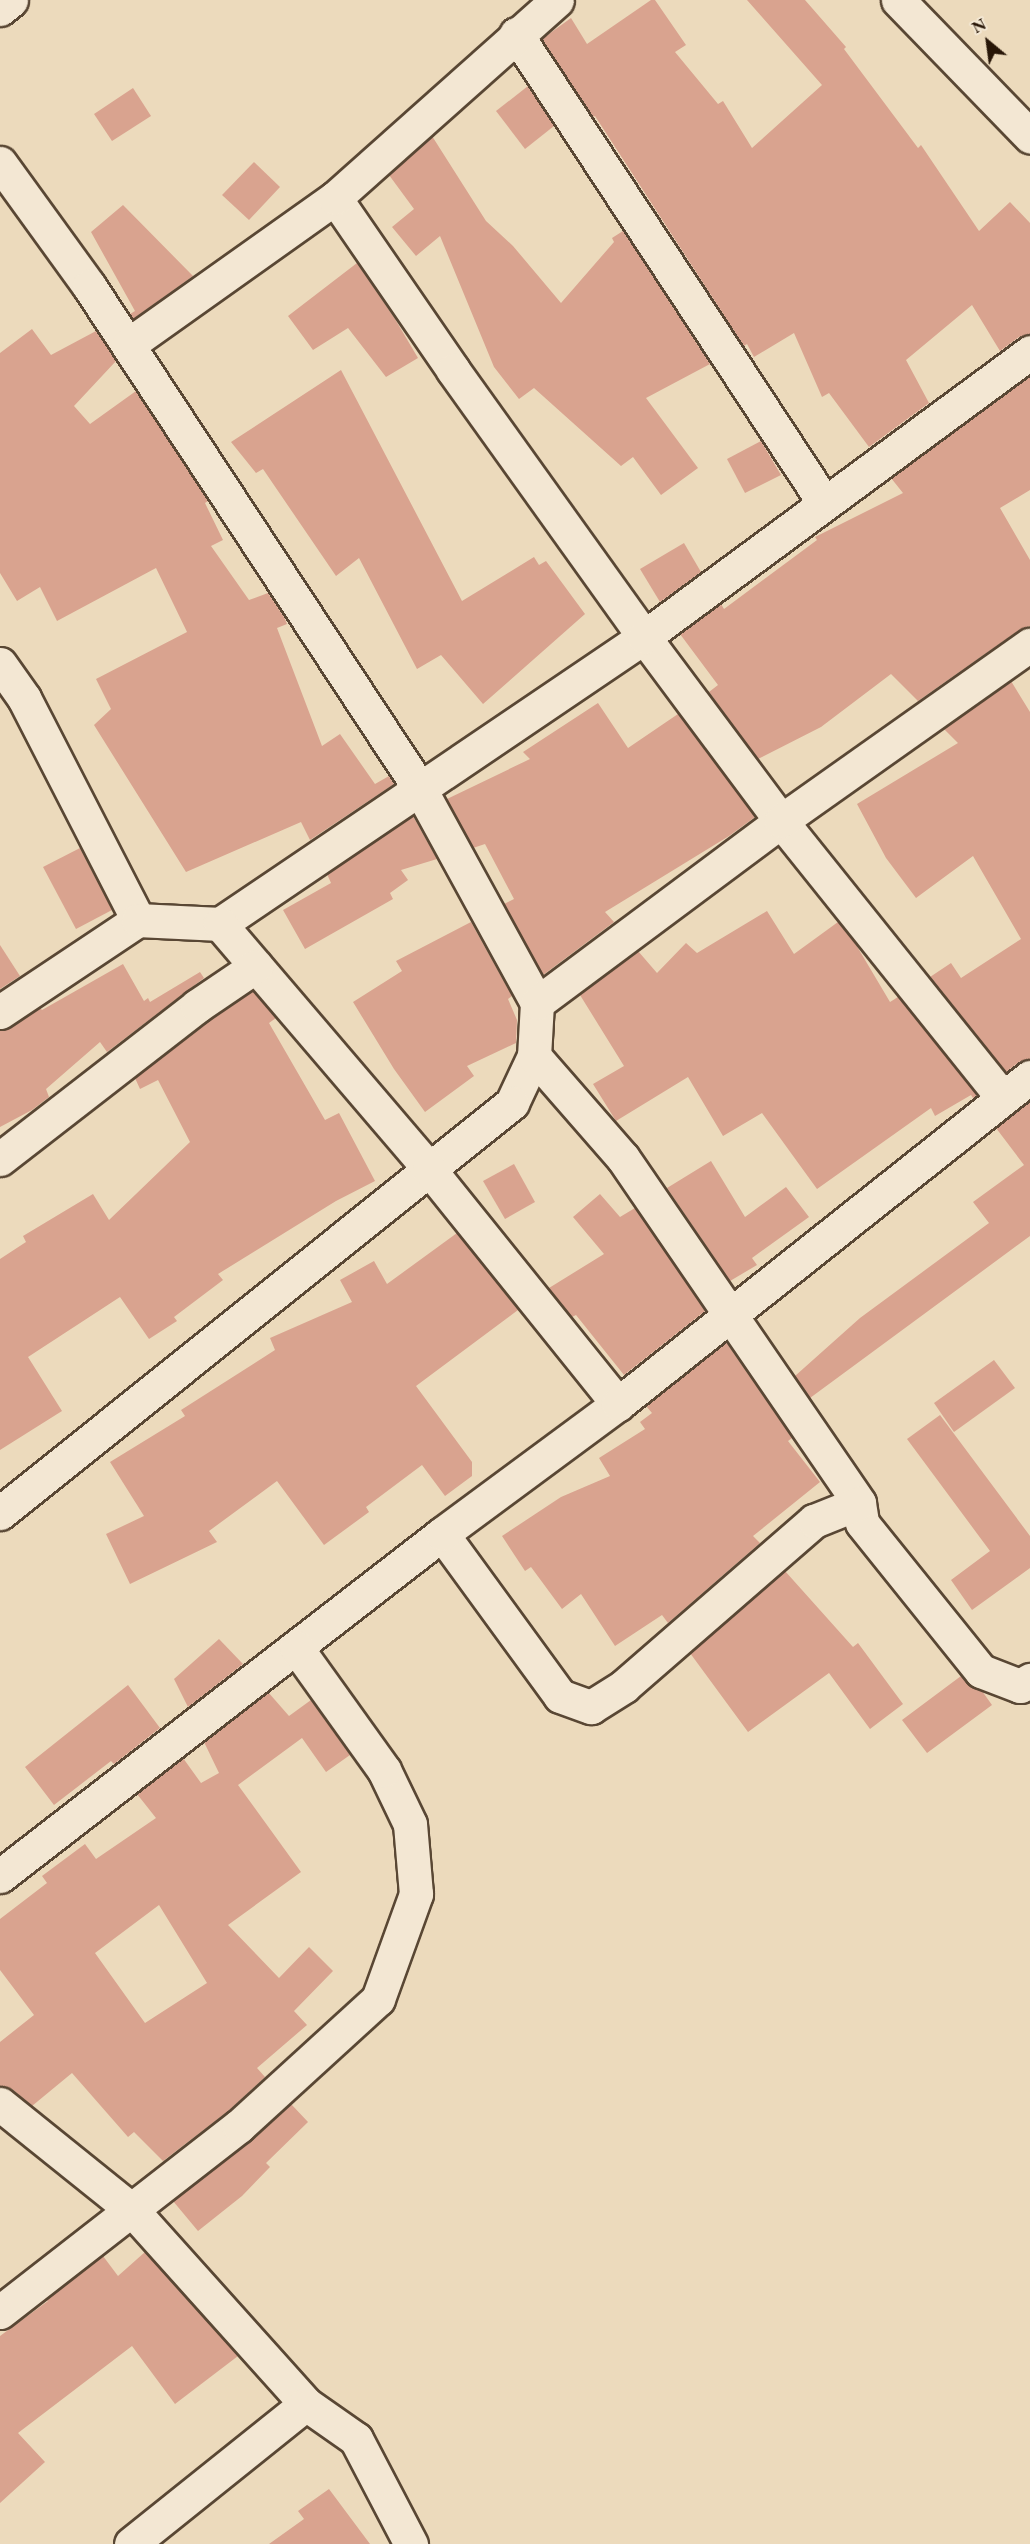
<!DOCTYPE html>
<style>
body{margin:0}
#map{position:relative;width:1030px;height:2544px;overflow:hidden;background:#ecdabc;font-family:"EB Garamond",serif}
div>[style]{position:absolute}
.building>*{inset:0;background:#d9a38f}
.roads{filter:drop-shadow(2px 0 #594734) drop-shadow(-2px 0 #594734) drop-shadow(0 2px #594734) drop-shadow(0 -2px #594734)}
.street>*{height:33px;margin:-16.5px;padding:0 16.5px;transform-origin:16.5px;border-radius:16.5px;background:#f3e7d3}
.secondary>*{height:33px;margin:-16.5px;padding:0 16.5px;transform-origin:16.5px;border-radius:16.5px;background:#f3e7d3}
span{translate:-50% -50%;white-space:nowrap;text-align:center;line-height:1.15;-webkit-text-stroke:6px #f3e7d3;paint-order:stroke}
.north{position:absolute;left:958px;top:12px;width:60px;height:60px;-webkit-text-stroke:4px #f3e7d3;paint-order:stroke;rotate:331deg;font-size:16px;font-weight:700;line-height:24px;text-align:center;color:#281607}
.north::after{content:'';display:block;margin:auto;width:21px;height:27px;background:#281607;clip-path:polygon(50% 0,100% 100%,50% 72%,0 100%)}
</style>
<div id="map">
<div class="building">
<i style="clip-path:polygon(651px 0,655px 0,686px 45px,675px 52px,718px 104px,723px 101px,752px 148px,822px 85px,747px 0,805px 0,846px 47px,844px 49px,918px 148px,921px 145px,979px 231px,1010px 202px,1030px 223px,1030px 334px,1019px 337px,1000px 351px,972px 305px,906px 360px,929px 403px,869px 447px,829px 393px,822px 397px,794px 333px,754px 357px,747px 344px,744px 346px,595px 116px,593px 117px,542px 39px,571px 18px,587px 44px)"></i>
<i style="clip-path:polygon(528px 86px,554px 126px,525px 149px,496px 111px)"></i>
<i style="clip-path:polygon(133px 88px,151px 116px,112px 141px,94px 114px)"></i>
<i style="clip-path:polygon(432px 136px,486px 221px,513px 246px,561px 303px,614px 242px,612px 238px,623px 231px,710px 364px,646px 398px,698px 468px,661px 495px,633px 457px,621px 466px,534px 388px,519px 399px,494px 367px,440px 236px,416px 256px,392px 227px,414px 209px,389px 175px)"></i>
<i style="clip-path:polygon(254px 162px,280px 187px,249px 220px,222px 195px)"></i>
<i style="clip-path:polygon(123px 205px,193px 276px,133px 319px,130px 314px,135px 311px,91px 232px)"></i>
<i style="clip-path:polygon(357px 263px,395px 319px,418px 358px,386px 377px,348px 328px,313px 350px,288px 316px)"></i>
<i style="clip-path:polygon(32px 329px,51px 355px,96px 331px,116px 361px,74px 406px,90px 424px,136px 391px,208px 501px,205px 503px,223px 540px,211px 546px,249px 600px,268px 593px,284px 617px,287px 624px,277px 628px,322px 746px,340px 734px,375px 784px,389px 776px,394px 784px,310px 840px,301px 822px,186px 872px,94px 725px,111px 709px,96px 679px,187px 632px,156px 568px,57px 621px,40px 587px,17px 601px,0 573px,0 353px)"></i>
<i style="clip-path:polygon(341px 370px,462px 601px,534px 557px,539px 565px,546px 561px,585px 614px,483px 704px,441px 655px,417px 669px,359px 558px,336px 576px,263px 469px,256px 473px,231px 442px)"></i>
<i style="clip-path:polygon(1030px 375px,1030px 490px,1000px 508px,1030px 560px,1030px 626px,1019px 630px,918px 701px,891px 674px,821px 727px,758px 759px,709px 692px,718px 685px,680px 634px,721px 604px,724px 609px,817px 540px,815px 537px,903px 493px,891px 478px)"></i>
<i style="clip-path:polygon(761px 441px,781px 475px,745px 493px,727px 459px)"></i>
<i style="clip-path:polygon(684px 543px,701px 572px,660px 602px,640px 569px)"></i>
<i style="clip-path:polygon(1011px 681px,1030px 712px,1030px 1059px,1019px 1062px,1006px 1072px,930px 977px,951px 963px,961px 978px,1021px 939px,973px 856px,916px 898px,886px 858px,857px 804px,958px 743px,944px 729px)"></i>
<i style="clip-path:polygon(598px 703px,628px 748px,678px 714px,755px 817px,729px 836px,605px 912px,614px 922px,543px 975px,504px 904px,514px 899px,485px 844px,473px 848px,447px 799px,530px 759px,523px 752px)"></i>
<i style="clip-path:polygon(413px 816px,437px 859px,401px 870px,408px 880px,390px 893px,393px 899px,305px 949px,283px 910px,331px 883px,327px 874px)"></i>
<i style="clip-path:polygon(80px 848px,112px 910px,76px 929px,43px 867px)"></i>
<i style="clip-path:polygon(767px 911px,794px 954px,838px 922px,855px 943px,890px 1002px,898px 997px,977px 1095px,973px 1098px,971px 1095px,935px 1116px,931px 1108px,817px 1189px,762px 1113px,723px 1136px,688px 1077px,616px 1121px,593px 1084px,624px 1066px,580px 995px,638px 951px,657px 973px,686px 943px,697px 953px)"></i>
<i style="clip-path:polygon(471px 922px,512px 996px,508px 999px,517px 1020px,516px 1043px,467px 1066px,474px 1076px,425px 1112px,394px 1069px,353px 1002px,402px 971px,396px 961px)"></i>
<i style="clip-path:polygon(0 945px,20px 976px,0 989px)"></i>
<i style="clip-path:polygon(123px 964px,144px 1001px,148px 998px,150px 1002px,200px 972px,204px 978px,107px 1052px,100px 1042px,46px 1089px,49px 1097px,32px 1110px,0 1127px,0 1031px,10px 1028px,40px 1008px,42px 1010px)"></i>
<i style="clip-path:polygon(253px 991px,276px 1018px,269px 1023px,325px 1120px,339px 1113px,375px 1181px,336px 1201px,218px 1274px,223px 1280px,174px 1317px,177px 1321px,149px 1339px,120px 1297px,28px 1357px,62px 1411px,0 1450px,0 1259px,26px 1242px,23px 1236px,93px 1194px,109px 1220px,190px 1142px,158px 1080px,140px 1089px,135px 1078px,208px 1021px)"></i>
<i style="clip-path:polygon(1030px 1101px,1030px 1236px,810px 1398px,795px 1376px,860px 1318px,989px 1223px,973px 1202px,1024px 1165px,996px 1128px)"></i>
<i style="clip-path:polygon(711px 1161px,745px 1217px,786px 1187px,809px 1217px,752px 1258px,757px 1265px,730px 1281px,667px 1188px)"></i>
<i style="clip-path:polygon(514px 1164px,535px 1202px,505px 1219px,483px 1181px)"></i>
<i style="clip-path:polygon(600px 1194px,620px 1217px,635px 1208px,705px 1311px,624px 1375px,576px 1315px,572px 1317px,549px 1288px,604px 1254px,573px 1217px)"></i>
<i style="clip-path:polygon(457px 1233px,518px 1310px,416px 1386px,472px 1462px,472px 1476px,445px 1496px,422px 1465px,366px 1507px,369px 1512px,324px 1545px,277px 1481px,209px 1531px,217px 1542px,130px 1584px,106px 1534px,144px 1516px,110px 1462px,185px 1416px,181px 1410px,275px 1350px,270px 1338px,352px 1302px,340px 1280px,374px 1261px,387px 1284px)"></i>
<i style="clip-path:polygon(726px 1342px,792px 1438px,788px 1441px,820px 1482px,753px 1536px,760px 1543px,668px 1623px,662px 1615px,615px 1646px,581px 1594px,562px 1609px,531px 1567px,525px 1571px,502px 1536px,561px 1497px,610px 1476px,599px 1458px,645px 1429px,640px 1422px,652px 1413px,646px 1406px)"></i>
<i style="clip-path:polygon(994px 1360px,1015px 1388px,954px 1432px,934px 1403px)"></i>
<i style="clip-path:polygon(940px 1415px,1030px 1536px,1030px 1568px,972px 1610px,951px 1580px,990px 1551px,907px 1439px)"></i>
<i style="clip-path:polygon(785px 1571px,853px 1647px,858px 1643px,903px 1704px,870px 1729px,829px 1673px,748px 1732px,690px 1653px)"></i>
<i style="clip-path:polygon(219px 1639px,243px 1664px,188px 1707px,174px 1679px)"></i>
<i style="clip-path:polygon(961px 1676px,967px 1683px,982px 1691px,992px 1705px,927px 1753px,902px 1720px)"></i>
<i style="clip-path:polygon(128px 1685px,160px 1728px,114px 1764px,111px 1761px,54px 1805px,25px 1767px)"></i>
<i style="clip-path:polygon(evenodd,268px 1692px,289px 1716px,311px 1700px,350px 1755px,326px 1772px,302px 1738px,238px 1785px,301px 1872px,228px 1925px,279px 1978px,309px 1947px,333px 1971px,294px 2011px,307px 2025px,257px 2068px,265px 2077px,227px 2112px,163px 2161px,134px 2132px,128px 2137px,72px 2073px,32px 2106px,12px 2089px,0 2086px,0 2042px,34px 2015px,0 1970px,0 1919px,47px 1883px,42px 1876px,85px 1844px,96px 1859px,156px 1818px,137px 1794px,183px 1758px,201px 1783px,219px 1773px,204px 1742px,268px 1692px,159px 1905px,207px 1983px,145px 2023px,95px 1953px,159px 1905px)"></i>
<i style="clip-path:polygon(291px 2104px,308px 2122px,266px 2163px,270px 2167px,242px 2196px,198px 2231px,173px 2201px,251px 2141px)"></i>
<i style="clip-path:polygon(145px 2252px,238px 2356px,175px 2404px,132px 2346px,18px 2433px,45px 2462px,0 2503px,0 2336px,48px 2301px,46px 2300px,103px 2256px,118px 2276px)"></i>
<i style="clip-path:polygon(329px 2489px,370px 2544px,269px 2544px,304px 2519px,298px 2511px)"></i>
</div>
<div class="roads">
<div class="street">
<i style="left:0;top:9px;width:14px;rotate:-39deg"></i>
<i style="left:516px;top:34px;width:562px;rotate:56.68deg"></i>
<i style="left:0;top:163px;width:152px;rotate:54.1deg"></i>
<i style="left:89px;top:286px;width:602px;rotate:56.65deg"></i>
<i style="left:420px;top:789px;width:244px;rotate:61.3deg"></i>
<i style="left:537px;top:1003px;width:53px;rotate:93.2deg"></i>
<i style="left:534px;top:1056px;width:52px;rotate:115.1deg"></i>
<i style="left:512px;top:1103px;width:656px;rotate:141.31deg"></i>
<i style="left:335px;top:198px;width:209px;rotate:55.5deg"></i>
<i style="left:453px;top:370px;width:328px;rotate:54.4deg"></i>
<i style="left:644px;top:637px;width:229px;rotate:53.3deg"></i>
<i style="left:781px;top:821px;width:355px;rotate:51.3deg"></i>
<i style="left:128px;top:345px;width:254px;rotate:-35.4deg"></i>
<i style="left:335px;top:198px;width:297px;rotate:-41.7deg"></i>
<i style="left:0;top:664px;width:42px;rotate:54.8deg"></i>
<i style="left:24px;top:698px;width:250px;rotate:62.8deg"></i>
<i style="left:220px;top:924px;width:512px;rotate:-34.09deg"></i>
<i style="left:644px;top:637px;width:480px;rotate:-36.4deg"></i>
<i style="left:537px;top:1003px;width:304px;rotate:-36.7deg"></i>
<i style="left:781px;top:821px;width:305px;rotate:-35.3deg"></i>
<i style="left:0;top:1012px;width:166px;rotate:-33.7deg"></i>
<i style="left:138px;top:920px;width:82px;rotate:2.8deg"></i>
<i style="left:220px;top:924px;width:322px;rotate:49.5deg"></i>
<i style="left:429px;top:1169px;width:302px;rotate:51.2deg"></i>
<i style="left:534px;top:1056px;width:135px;rotate:48.9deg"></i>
<i style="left:623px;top:1158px;width:418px;rotate:55.6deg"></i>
<i style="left:859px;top:1503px;width:20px;rotate:81deg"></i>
<i style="left:862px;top:1523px;width:190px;rotate:51.2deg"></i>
<i style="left:981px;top:1671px;width:42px;rotate:21deg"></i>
<i style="left:1020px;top:1686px;width:12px;rotate:-31deg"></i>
<i style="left:0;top:1159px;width:249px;rotate:-37.8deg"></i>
<i style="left:197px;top:1006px;width:71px;rotate:-34.1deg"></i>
<i style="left:442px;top:1534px;width:200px;rotate:53.9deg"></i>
<i style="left:560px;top:1696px;width:33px;rotate:20deg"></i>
<i style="left:591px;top:1707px;width:39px;rotate:-32deg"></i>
<i style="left:624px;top:1686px;width:252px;rotate:-41deg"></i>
<i style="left:814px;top:1521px;width:48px;rotate:-21.8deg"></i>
<i style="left:0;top:1876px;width:559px;rotate:-37.73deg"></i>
<i style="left:442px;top:1534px;width:219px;rotate:-36.5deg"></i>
<i style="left:618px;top:1404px;width:526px;rotate:-38.44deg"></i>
<i style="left:0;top:2104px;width:169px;rotate:38.8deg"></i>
<i style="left:132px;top:2210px;width:261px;rotate:48.1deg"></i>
<i style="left:306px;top:2404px;width:61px;rotate:35deg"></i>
<i style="left:356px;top:2439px;width:119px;rotate:62.4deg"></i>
<i style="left:0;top:2312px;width:303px;rotate:-37.9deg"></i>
<i style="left:239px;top:2126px;width:188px;rotate:-42.4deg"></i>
<i style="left:378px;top:1999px;width:112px;rotate:-70.1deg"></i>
<i style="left:416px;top:1894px;width:70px;rotate:-94.9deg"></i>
<i style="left:410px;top:1824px;width:60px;rotate:-115.7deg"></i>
<i style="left:384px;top:1770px;width:151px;rotate:-125.6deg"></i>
<i style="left:131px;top:2544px;width:224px;rotate:-38.7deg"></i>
</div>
<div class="secondary">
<i style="left:898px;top:0;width:190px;rotate:45.9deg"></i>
</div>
</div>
<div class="north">N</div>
</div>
